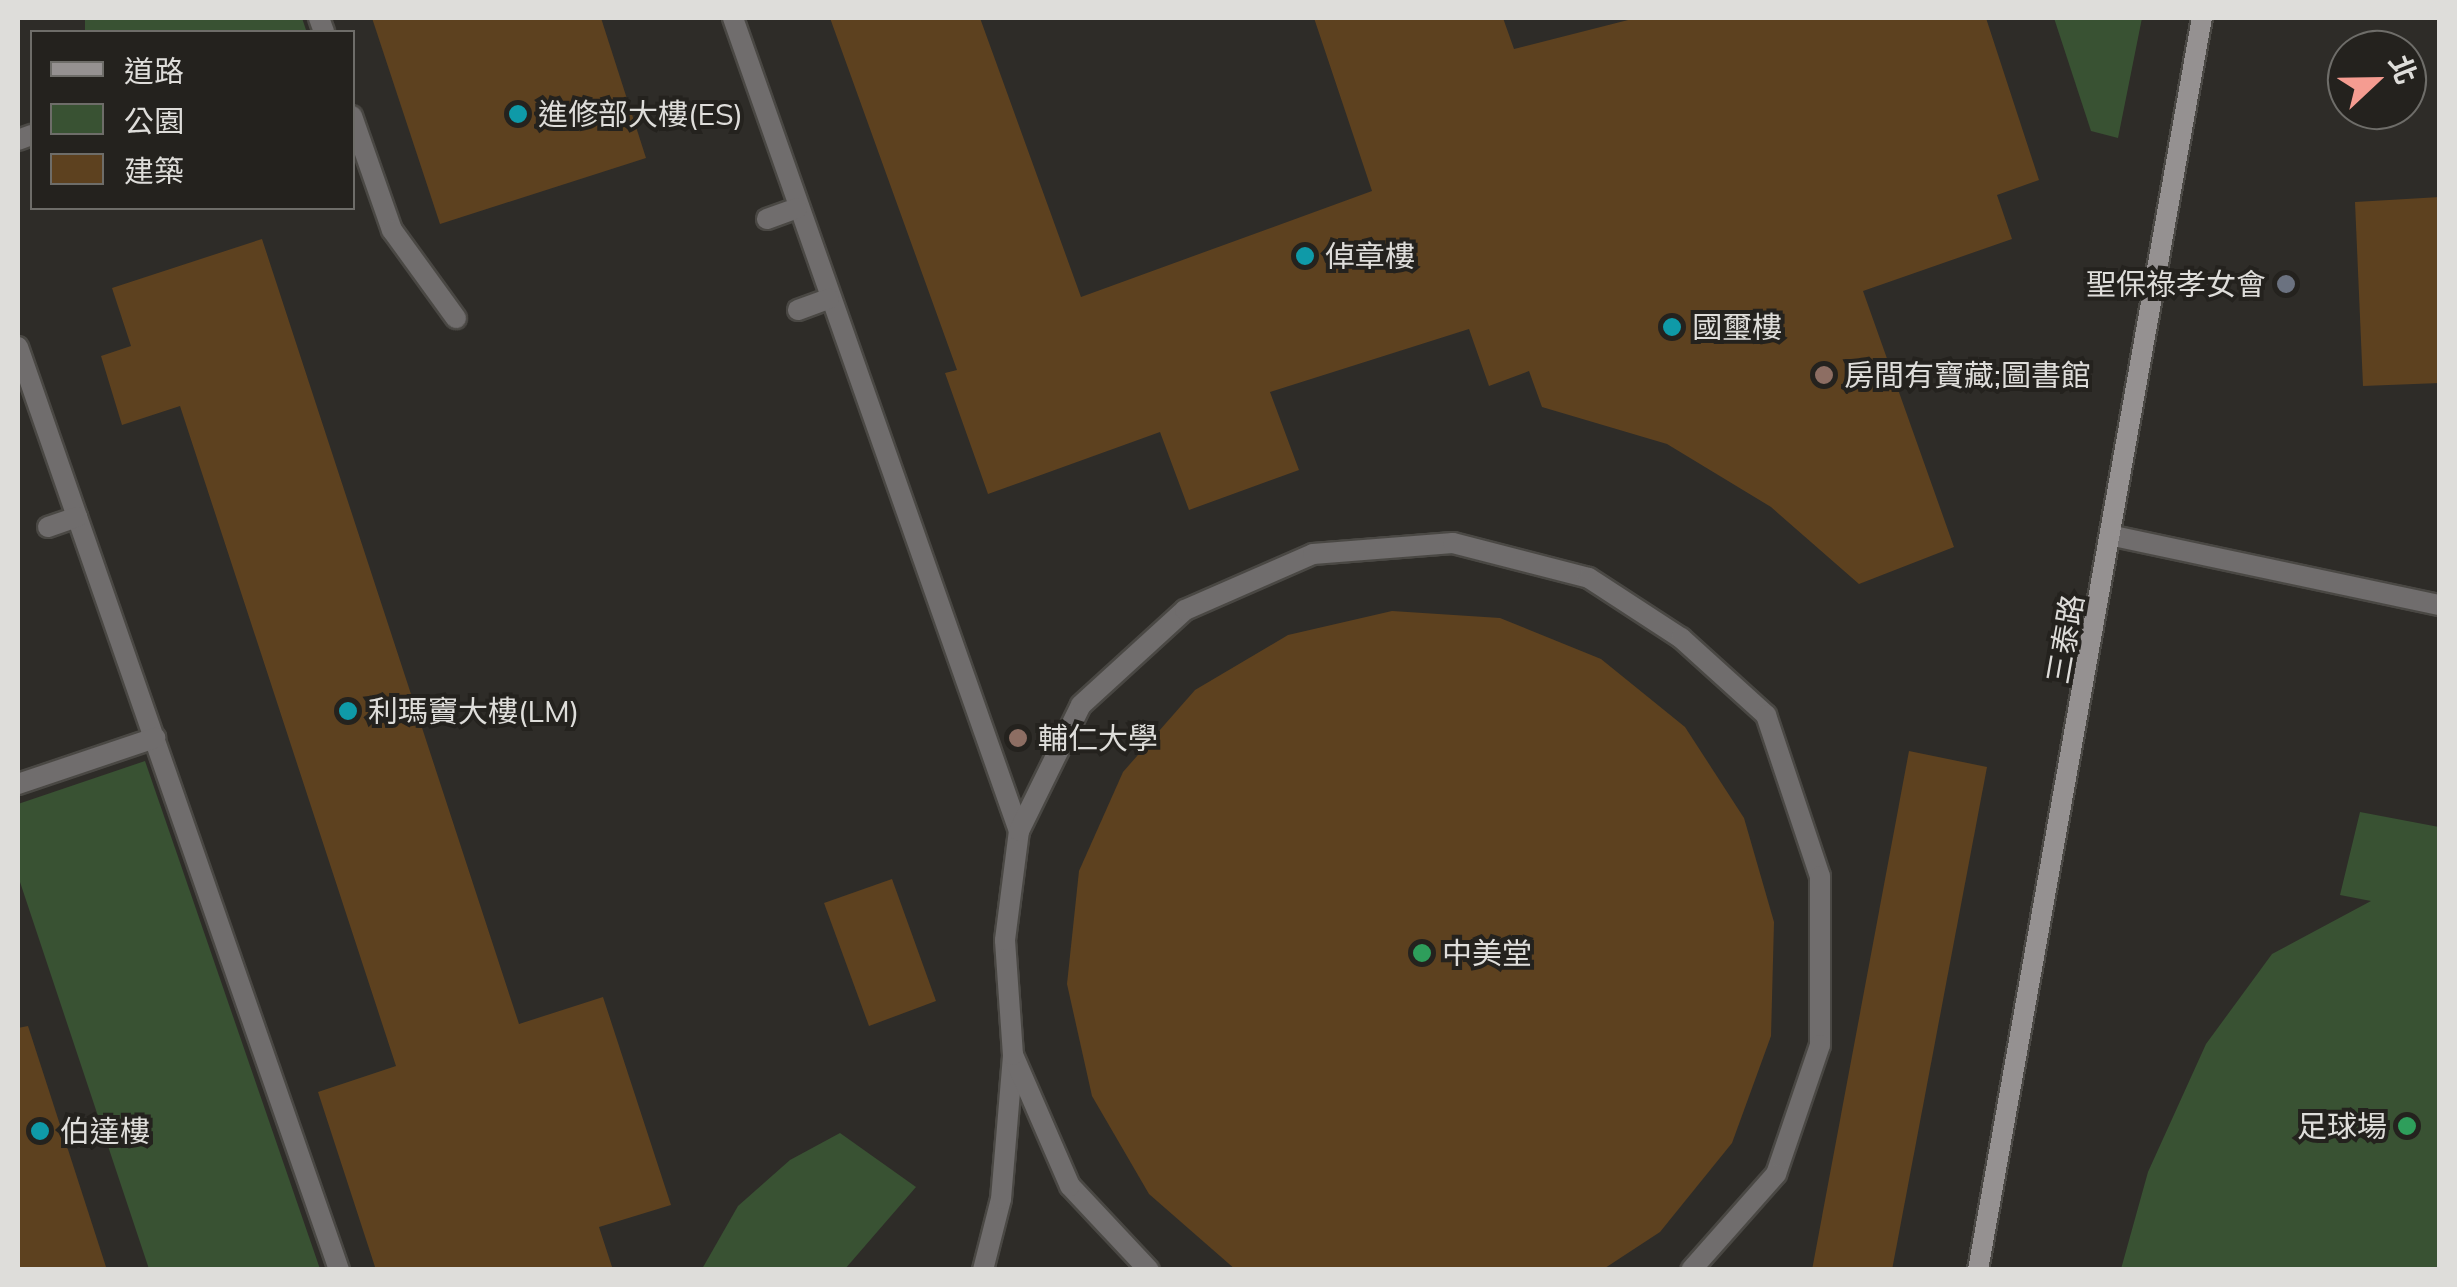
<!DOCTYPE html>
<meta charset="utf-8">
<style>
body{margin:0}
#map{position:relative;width:2457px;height:1287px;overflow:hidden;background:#2e2c28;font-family:Mulish,"Noto Sans TC",sans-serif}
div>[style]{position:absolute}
.green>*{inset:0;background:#395233}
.building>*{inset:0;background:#5d411f}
.roads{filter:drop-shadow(2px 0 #4a4844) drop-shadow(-2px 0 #4a4844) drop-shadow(0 2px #4a4844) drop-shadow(0 -2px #4a4844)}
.lane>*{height:20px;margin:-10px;padding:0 10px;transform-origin:10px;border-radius:10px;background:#706d6d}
.secondary>*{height:20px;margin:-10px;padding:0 10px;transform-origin:10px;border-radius:10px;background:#959191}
.dots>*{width:28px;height:28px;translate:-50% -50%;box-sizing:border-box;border:5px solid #24221e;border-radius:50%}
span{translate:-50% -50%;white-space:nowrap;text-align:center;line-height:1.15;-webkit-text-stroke:8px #24221e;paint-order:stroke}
.poi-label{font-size:30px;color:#deddda}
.left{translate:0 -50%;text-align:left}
.right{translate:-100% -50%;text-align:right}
.street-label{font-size:30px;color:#deddda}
.frame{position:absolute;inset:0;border:20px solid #deddda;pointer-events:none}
.legend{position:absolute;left:30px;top:30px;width:325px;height:180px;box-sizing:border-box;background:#24221e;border:2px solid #6e6d69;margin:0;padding:12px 18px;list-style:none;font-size:30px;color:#deddda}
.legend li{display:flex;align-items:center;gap:20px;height:50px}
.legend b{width:50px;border:2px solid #6e6d69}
.north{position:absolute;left:2327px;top:30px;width:100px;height:100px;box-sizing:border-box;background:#24221e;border:2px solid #6e6d69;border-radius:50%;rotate:68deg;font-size:28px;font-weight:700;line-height:40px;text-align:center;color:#deddda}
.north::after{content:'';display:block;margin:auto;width:35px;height:45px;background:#f59c91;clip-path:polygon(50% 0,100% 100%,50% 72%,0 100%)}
</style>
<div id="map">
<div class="green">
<i style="clip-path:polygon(85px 18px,302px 18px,306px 30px,85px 32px)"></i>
<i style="clip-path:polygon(2054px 18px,2142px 18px,2118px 138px,2091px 131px)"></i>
<i style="clip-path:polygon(145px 761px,320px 1269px,149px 1269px,18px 876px,18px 804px)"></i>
<i style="clip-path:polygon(2360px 812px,2439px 827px,2439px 1269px,2121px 1269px,2148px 1172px,2206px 1044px,2272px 954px,2371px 901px,2340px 895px)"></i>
<i style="clip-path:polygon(840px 1133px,916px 1187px,845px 1269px,702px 1269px,738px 1206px,790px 1160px)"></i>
</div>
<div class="building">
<i style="clip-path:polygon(372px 18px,601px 18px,646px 158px,440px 224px)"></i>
<i style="clip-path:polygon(830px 18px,980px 18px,1081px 297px,1372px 191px,1314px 18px,1503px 18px,1514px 49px,1636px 18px,1986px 18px,2039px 180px,1997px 195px,2012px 239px,1863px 291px,1954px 547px,1859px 584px,1771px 507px,1667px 444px,1542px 407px,1529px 371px,1489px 386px,1469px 329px,1270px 392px,1299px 470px,1189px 510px,1160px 432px,988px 494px,945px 373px,957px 370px)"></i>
<i style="clip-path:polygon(2440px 197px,2440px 383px,2363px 386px,2355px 202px)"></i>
<i style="clip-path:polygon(262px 239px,519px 1024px,603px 997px,671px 1205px,599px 1227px,613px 1270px,376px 1270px,318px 1092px,396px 1066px,180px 406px,122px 425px,101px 356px,131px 346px,112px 288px)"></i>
<i style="clip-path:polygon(1392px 611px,1500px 618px,1601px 659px,1685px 727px,1744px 818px,1774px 922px,1771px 1036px,1732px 1143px,1660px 1232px,1602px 1270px,1236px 1270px,1149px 1194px,1092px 1096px,1067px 984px,1079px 871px,1123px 772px,1195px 690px,1288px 635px)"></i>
<i style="clip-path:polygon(1909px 751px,1987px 767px,1892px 1270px,1812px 1270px)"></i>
<i style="clip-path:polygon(892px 879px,936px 1001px,869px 1026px,824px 903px)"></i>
<i style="clip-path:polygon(28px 1026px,107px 1270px,18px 1270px,18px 1028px)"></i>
</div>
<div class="roads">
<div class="lane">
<i style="left:319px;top:18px;width:15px;rotate:70deg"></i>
<i style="left:733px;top:18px;width:862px;rotate:70.62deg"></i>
<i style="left:352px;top:116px;width:121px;rotate:70.7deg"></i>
<i style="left:392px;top:230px;width:109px;rotate:54deg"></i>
<i style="left:18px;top:140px;width:15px;rotate:-20deg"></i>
<i style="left:767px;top:219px;width:32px;rotate:-20deg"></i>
<i style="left:798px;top:310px;width:33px;rotate:-20deg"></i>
<i style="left:18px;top:347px;width:977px;rotate:70.82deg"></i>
<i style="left:48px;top:527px;width:31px;rotate:-19deg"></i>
<i style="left:2114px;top:536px;width:333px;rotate:12deg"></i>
<i style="left:18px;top:784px;width:145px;rotate:-18.6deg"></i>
<i style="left:983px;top:1270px;width:73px;rotate:-75.8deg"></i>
<i style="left:1001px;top:1199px;width:143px;rotate:-85.2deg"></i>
<i style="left:1149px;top:1270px;width:115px;rotate:-133.2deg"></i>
<i style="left:1070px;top:1186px;width:143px;rotate:-113.5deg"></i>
<i style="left:1013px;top:1055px;width:115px;rotate:-94deg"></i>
<i style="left:1005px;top:940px;width:110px;rotate:-82.7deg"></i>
<i style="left:1019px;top:831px;width:140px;rotate:-63.8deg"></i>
<i style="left:1081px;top:705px;width:141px;rotate:-42.4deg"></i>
<i style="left:1185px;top:610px;width:140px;rotate:-23.6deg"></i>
<i style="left:1313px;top:554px;width:140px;rotate:-4.5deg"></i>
<i style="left:1453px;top:543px;width:140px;rotate:14.4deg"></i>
<i style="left:1589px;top:578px;width:110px;rotate:33.1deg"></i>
<i style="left:1681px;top:638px;width:115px;rotate:42.2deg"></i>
<i style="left:1766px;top:715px;width:170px;rotate:71.5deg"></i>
<i style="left:1820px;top:876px;width:169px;rotate:90deg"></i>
<i style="left:1820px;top:1045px;width:136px;rotate:108.8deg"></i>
<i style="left:1776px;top:1174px;width:128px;rotate:131.5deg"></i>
</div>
<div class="secondary">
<i style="left:1978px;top:1270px;width:1272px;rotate:-79.86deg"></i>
</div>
</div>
<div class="dots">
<i style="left:518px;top:114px;background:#0f9aa8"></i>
<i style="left:1305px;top:256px;background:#0f9aa8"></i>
<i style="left:2286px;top:284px;background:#6b7280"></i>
<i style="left:1672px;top:327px;background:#0f9aa8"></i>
<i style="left:1824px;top:375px;background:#8d6e63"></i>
<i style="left:348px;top:711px;background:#0f9aa8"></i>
<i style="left:1018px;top:738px;background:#8d6e63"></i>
<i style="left:1422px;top:953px;background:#2e9e5b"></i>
<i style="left:2407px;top:1126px;background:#2e9e5b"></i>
<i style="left:40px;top:1131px;background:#0f9aa8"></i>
</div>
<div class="poi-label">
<span class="left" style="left:538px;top:114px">進修部大樓(ES)</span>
<span class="left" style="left:1325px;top:256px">倬章樓</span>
<span class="right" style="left:2266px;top:284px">聖保祿孝女會</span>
<span class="left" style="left:1692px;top:327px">國璽樓</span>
<span class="left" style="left:1844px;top:375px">房間有寶藏;圖書館</span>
<span class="left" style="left:368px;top:711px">利瑪竇大樓(LM)</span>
<span class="left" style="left:1038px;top:738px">輔仁大學</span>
<span class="left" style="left:1442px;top:953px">中美堂</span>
<span class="right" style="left:2387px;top:1126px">足球場</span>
<span class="left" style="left:60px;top:1131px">伯達樓</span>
</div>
<div class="street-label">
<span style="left:2065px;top:639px;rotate:-80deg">三泰路</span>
</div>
<div class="frame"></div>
<ul class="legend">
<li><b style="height:12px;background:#959191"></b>道路</li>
<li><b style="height:28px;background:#395233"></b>公園</li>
<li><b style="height:28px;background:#5d411f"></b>建築</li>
</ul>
<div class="north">北</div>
</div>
